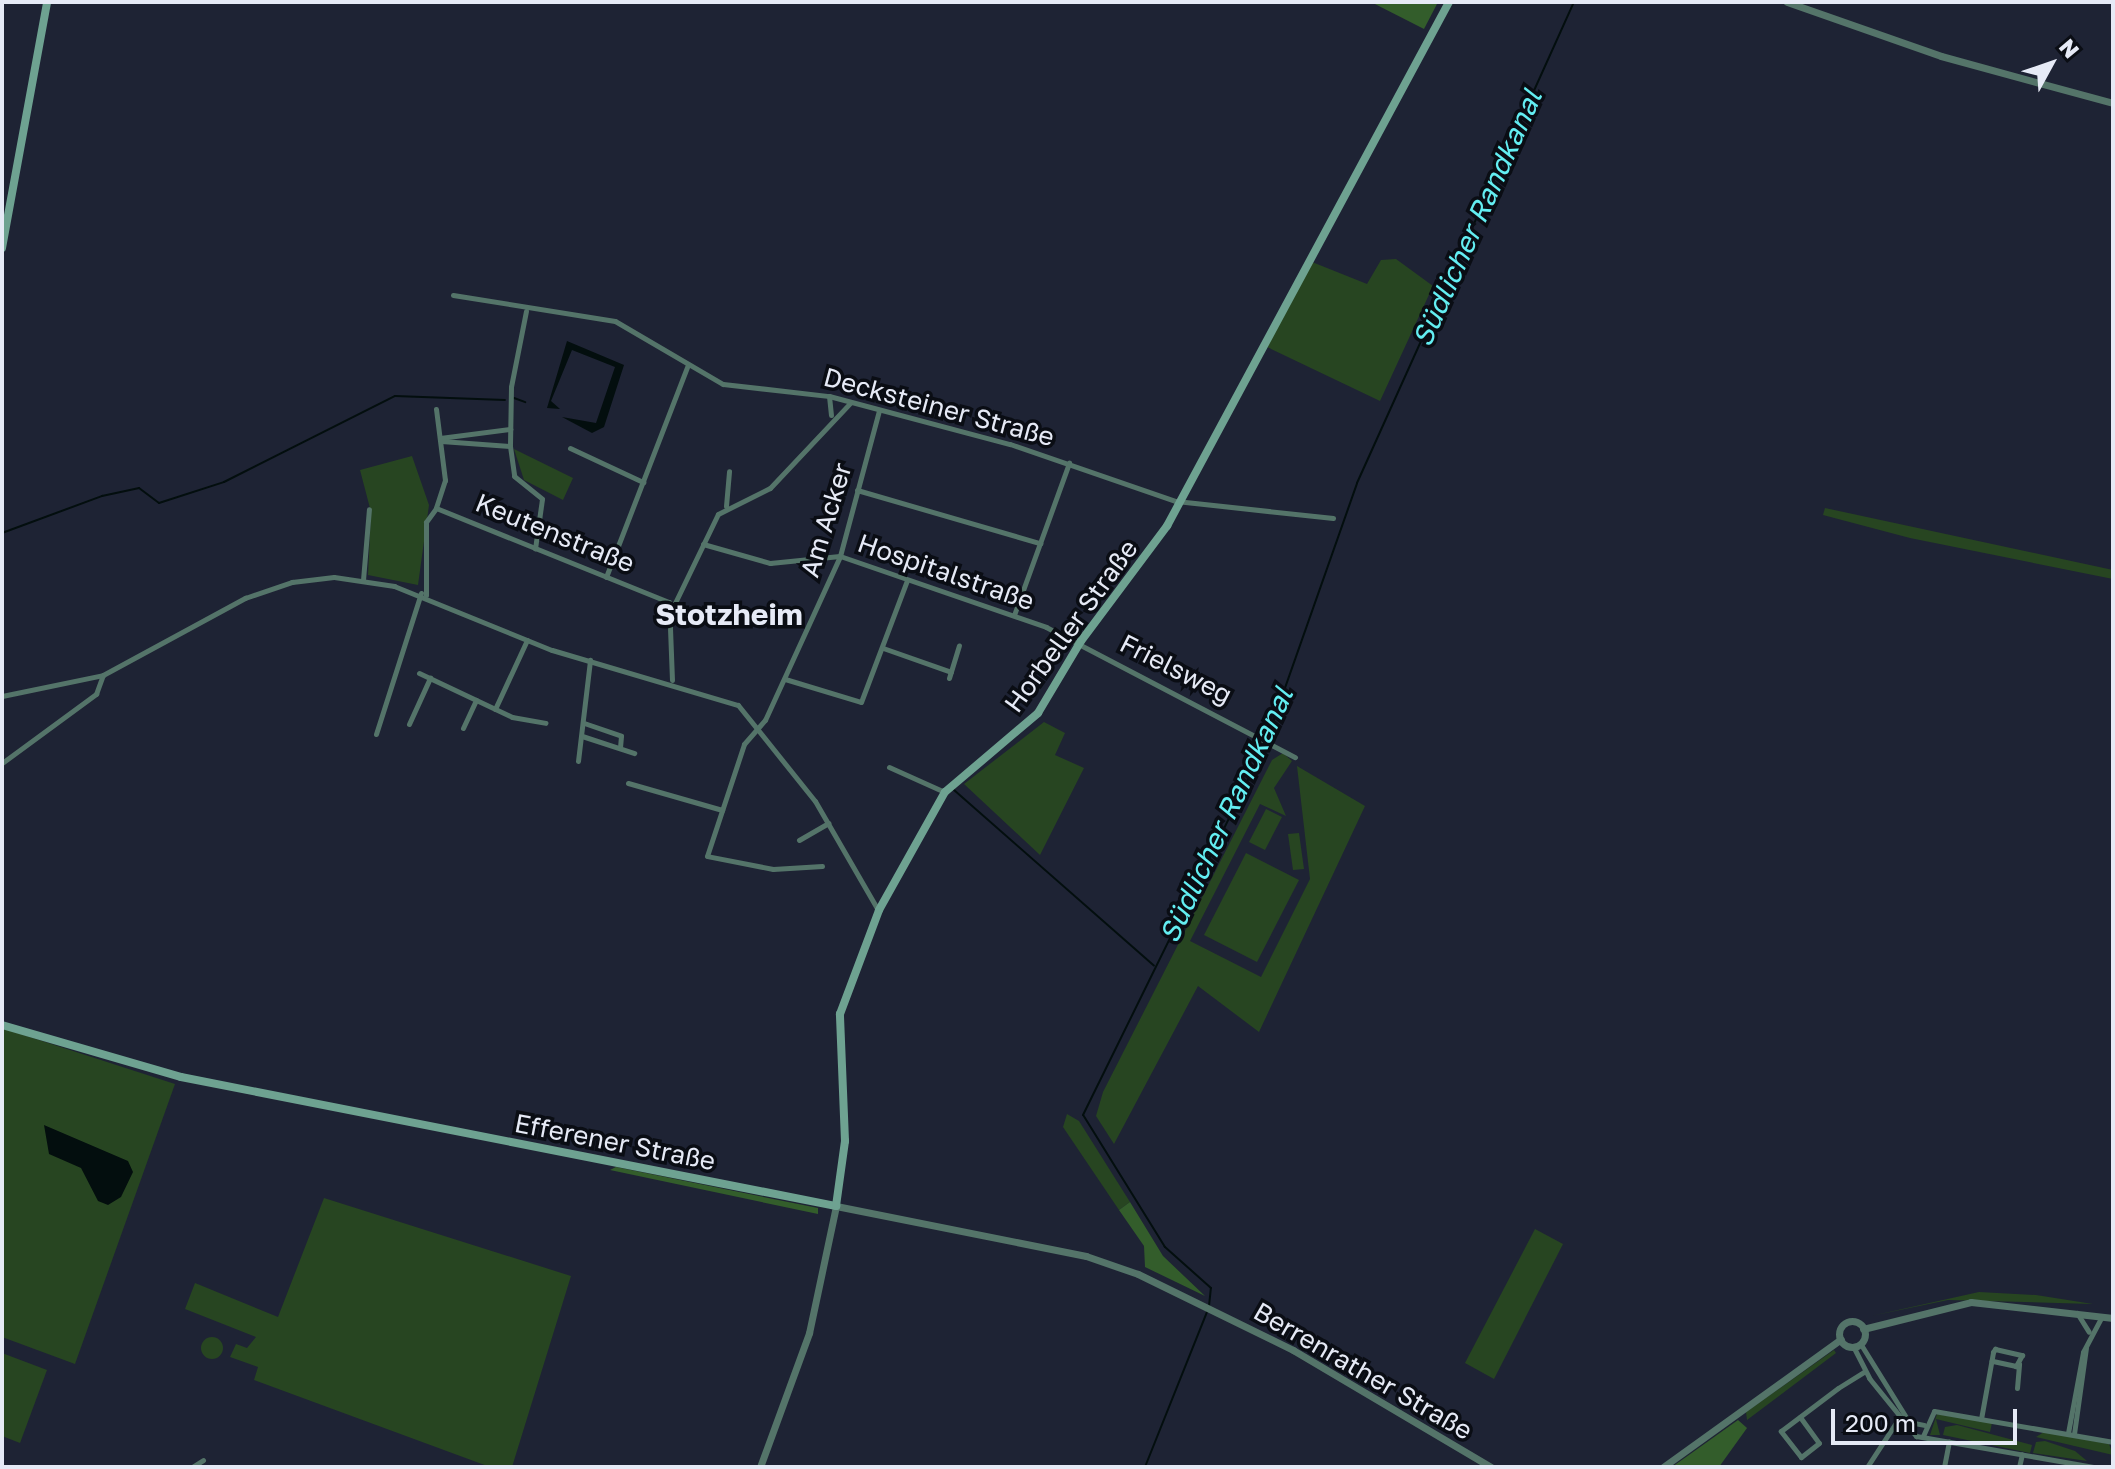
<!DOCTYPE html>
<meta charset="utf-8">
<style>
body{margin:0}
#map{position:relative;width:2115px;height:1469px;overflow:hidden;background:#1e2334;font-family:"Golos Text",sans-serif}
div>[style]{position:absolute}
.green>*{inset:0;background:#274521}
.round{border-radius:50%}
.forest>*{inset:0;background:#335d2b}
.water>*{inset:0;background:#030e0e}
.stream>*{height:2px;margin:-1px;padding:0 1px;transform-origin:1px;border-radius:1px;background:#030e0e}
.minor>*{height:5px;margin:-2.5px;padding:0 2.5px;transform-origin:2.5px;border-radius:2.5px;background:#547469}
.tertiary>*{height:7px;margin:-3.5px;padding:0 3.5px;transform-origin:3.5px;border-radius:3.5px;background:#547469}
.tertiary>.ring{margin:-3.5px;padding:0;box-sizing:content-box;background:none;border:7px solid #547469;border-radius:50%}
.secondary>*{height:8px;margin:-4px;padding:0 4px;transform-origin:4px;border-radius:4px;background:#6ea291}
span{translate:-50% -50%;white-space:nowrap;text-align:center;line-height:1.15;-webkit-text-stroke:7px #0a0d14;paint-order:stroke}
.street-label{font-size:26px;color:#e6eaf6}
.water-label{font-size:28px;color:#63eef2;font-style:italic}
.quarter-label{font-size:30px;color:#e6eaf6;font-weight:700}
.frame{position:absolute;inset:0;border:4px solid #e6eaf6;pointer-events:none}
.north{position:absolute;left:2011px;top:24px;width:80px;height:80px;-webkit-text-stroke:6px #0a0d14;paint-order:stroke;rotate:50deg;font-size:22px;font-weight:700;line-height:32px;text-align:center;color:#e6eaf6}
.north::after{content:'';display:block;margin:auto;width:28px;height:36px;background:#e6eaf6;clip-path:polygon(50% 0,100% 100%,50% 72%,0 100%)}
.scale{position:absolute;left:1831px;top:1409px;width:186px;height:36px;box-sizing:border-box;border:4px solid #e6eaf6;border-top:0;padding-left:10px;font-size:24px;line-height:28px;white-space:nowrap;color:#e6eaf6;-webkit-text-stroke:6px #0a0d14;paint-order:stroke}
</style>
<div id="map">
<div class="green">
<i style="clip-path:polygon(1396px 259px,1433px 286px,1380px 401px,1265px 346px,1312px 262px,1367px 284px,1381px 260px)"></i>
<i style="clip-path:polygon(514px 449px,573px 478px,563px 500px,524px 480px)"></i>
<i style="clip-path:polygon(412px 456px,429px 505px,418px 585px,368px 575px,371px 512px,360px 470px)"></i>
<i style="clip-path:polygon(1825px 508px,2113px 570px,2113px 579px,1910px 538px,1823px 515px)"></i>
<i style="clip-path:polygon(1044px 722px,1065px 733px,1055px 755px,1084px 768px,1040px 855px,964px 784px)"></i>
<i style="clip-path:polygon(1283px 753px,1292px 761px,1274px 788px,1286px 816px,1260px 804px,1190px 941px,1261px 977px,1310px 879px,1297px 766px,1365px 806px,1259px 1032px,1198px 986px,1114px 1144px,1096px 1116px,1103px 1092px,1272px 760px)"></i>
<i style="clip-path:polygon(1266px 809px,1282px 817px,1265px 850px,1249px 842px)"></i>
<i style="clip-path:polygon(1299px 833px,1304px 869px,1293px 870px,1288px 834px)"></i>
<i style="clip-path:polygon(1246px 853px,1299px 880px,1257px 962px,1204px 935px)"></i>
<i style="clip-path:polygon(2px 1028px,175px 1084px,75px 1364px,2px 1337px)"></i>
<i style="clip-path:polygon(1067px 1114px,1079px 1121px,1130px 1202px,1119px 1210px,1063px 1127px)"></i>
<i style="clip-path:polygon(324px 1198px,571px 1276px,512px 1467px,490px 1467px,254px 1380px,258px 1367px,230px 1357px,236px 1344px,247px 1348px,256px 1337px,185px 1309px,195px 1283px,278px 1317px)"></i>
<i style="clip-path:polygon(1535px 1229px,1563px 1244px,1494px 1379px,1465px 1363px)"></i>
<i style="clip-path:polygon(1979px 1292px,2036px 1295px,2093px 1304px,1948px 1300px,1871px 1316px)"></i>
<i class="round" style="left:201px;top:1337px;width:22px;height:22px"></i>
<i style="clip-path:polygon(1834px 1350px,1836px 1353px,1747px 1420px,1746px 1412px)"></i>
<i style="clip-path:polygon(2px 1353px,47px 1370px,20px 1443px,2px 1436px)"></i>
<i style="clip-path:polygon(1937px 1414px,1992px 1423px,1990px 1432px,1936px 1419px,1940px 1435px,1930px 1435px)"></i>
<i style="clip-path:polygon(1957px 1425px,2032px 1445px,2030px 1453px,1943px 1435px,1945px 1427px)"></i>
<i style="clip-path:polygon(2044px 1432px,2109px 1444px,2113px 1455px,2036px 1437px)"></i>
<i style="clip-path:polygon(2045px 1441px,2075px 1451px,2087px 1461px,2033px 1453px,2036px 1442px)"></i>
</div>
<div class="forest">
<i style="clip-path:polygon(1371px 2px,1438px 2px,1424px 29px)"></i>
<i style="clip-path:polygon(616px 1167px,818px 1208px,818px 1214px,610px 1170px)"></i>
<i style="clip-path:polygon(1130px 1202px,1163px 1256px,1205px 1296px,1145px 1267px,1144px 1246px,1119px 1210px)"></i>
<i style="clip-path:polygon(1738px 1420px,1747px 1428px,1719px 1467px,1672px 1467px)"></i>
</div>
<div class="water">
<i style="clip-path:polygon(567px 341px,624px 365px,604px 427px,592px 433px,562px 417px,596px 423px,615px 367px,572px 350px,551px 401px,560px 409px,547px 408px)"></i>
<i style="clip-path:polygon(44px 1125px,128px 1161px,133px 1172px,121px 1197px,108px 1205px,98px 1201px,81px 1168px,49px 1154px)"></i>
</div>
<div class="stream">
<i style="left:514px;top:398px;width:12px;rotate:20deg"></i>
<i style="left:2px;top:533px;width:107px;rotate:-20.3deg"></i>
<i style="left:102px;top:496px;width:38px;rotate:-12deg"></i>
<i style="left:139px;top:488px;width:25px;rotate:37deg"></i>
<i style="left:159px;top:503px;width:68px;rotate:-17.9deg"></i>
<i style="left:224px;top:482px;width:191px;rotate:-26.7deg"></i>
<i style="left:395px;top:396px;width:110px;rotate:2.1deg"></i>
<i style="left:1267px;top:739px;width:271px;rotate:-70.6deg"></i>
<i style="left:1357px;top:483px;width:528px;rotate:-65.72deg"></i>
<i style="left:954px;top:790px;width:266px;rotate:41.3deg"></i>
<i style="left:1209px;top:1306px;width:18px;rotate:-84deg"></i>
<i style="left:1211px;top:1288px;width:62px;rotate:-138.3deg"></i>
<i style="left:1165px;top:1247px;width:155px;rotate:-121.8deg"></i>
<i style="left:1083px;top:1115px;width:412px;rotate:-63.8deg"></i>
<i style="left:1145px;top:1467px;width:167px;rotate:-68.2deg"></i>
</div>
<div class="minor">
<i style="left:453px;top:295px;width:164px;rotate:9.1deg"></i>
<i style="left:615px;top:321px;width:125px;rotate:30.3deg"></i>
<i style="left:723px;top:384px;width:107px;rotate:6.5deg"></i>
<i style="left:829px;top:396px;width:187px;rotate:14.9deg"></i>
<i style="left:1010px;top:444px;width:176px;rotate:19deg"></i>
<i style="left:1176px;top:501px;width:158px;rotate:6.2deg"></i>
<i style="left:526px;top:311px;width:77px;rotate:101.2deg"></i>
<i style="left:511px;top:387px;width:59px;rotate:91deg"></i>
<i style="left:510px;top:446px;width:30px;rotate:82deg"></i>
<i style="left:514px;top:476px;width:36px;rotate:39deg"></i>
<i style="left:542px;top:499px;width:50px;rotate:98deg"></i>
<i style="left:829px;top:396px;width:19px;rotate:84deg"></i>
<i style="left:436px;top:409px;width:72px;rotate:82.8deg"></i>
<i style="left:445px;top:480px;width:29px;rotate:108deg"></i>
<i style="left:440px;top:438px;width:71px;rotate:-7.3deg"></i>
<i style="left:441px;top:441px;width:69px;rotate:4.1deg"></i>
<i style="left:570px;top:448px;width:81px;rotate:25deg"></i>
<i style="left:857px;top:490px;width:191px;rotate:16.2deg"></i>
<i style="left:726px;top:506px;width:35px;rotate:-85deg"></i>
<i style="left:703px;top:544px;width:70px;rotate:15.8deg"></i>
<i style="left:770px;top:563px;width:70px;rotate:-5.7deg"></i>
<i style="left:840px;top:556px;width:218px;rotate:19deg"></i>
<i style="left:1046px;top:627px;width:281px;rotate:27.6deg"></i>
<i style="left:606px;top:577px;width:228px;rotate:-68.9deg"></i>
<i style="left:363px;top:580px;width:71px;rotate:-85.2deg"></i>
<i style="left:426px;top:595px;width:73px;rotate:-90deg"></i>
<i style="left:426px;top:522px;width:17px;rotate:-54deg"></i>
<i style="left:436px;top:508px;width:251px;rotate:22deg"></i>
<i style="left:669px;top:602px;width:78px;rotate:87.8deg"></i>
<i style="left:673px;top:607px;width:103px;rotate:-64.2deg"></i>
<i style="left:718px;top:514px;width:58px;rotate:-26.6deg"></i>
<i style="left:770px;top:488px;width:117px;rotate:-46.7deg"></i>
<i style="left:1014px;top:615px;width:162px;rotate:-70.1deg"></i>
<i style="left:883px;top:648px;width:72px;rotate:19.4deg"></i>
<i style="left:419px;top:673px;width:103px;rotate:25.3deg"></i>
<i style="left:512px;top:717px;width:34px;rotate:10deg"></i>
<i style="left:949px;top:678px;width:34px;rotate:-73deg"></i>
<i style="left:785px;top:679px;width:79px;rotate:16.8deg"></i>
<i style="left:861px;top:702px;width:130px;rotate:-69.3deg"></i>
<i style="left:2px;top:696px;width:103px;rotate:-11.7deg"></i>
<i style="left:103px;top:675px;width:162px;rotate:-28.5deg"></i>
<i style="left:245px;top:598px;width:50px;rotate:-18.8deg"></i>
<i style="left:292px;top:582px;width:42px;rotate:-6.8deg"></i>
<i style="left:334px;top:577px;width:61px;rotate:8.5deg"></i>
<i style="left:394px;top:586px;width:170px;rotate:22.1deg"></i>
<i style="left:552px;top:650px;width:194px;rotate:16.5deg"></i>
<i style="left:738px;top:705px;width:123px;rotate:51.3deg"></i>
<i style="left:815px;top:801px;width:126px;rotate:60deg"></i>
<i style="left:495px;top:709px;width:76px;rotate:-65.1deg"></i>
<i style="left:584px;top:723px;width:39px;rotate:19deg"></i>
<i style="left:621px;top:736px;width:11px;rotate:95deg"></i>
<i style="left:409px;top:724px;width:51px;rotate:-65.5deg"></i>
<i style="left:463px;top:728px;width:31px;rotate:-65deg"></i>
<i style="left:376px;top:734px;width:148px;rotate:-72.3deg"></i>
<i style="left:582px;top:736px;width:55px;rotate:18.1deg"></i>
<i style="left:578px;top:761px;width:102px;rotate:-83.2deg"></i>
<i style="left:2px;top:763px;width:117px;rotate:-36.3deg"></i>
<i style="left:96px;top:694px;width:20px;rotate:-70deg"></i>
<i style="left:889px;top:767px;width:61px;rotate:24.1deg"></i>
<i style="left:628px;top:783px;width:98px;rotate:16deg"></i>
<i style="left:799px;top:840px;width:34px;rotate:-30deg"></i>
<i style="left:822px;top:866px;width:49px;rotate:176.5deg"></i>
<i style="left:773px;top:869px;width:67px;rotate:-168.9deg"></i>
<i style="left:707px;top:856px;width:118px;rotate:-71.7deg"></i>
<i style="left:744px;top:744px;width:32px;rotate:-49deg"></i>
<i style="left:765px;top:720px;width:180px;rotate:-65.4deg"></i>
<i style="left:840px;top:556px;width:151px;rotate:-75deg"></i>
<i style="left:2077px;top:1313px;width:22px;rotate:58deg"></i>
<i style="left:1860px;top:1343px;width:93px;rotate:58.2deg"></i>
<i style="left:1909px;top:1422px;width:15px;rotate:11deg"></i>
<i style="left:1853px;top:1346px;width:36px;rotate:63deg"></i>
<i style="left:1869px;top:1378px;width:75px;rotate:51deg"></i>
<i style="left:1916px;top:1436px;width:180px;rotate:9.9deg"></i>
<i style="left:2017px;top:1388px;width:24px;rotate:-85deg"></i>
<i style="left:1800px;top:1417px;width:32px;rotate:54deg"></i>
<i style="left:1819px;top:1443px;width:23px;rotate:142deg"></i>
<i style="left:1801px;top:1457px;width:33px;rotate:-128deg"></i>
<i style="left:1781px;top:1431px;width:71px;rotate:-37deg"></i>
<i style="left:1838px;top:1388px;width:32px;rotate:-32deg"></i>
<i style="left:1981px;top:1419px;width:68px;rotate:-79.8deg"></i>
<i style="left:1993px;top:1352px;width:4px;rotate:-56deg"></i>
<i style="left:1995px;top:1349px;width:28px;rotate:13deg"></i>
<i style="left:2022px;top:1355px;width:13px;rotate:119deg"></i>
<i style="left:2016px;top:1366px;width:25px;rotate:-168deg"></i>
<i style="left:2068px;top:1433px;width:82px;rotate:-79.5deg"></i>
<i style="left:2083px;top:1352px;width:38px;rotate:-62deg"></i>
<i style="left:2074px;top:1434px;width:87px;rotate:-82.1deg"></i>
<i style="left:1923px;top:1436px;width:27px;rotate:-66deg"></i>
<i style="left:1934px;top:1411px;width:182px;rotate:9.8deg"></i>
<i style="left:192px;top:1467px;width:13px;rotate:-32deg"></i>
<i style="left:1867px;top:1467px;width:59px;rotate:-56.9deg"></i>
<i style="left:1944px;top:1467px;width:26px;rotate:-79deg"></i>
<i style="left:2019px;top:1467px;width:13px;rotate:-77deg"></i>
</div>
<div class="tertiary">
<i style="left:1787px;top:2px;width:163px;rotate:19.3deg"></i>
<i style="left:1941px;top:56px;width:178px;rotate:15.3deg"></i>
<i class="ring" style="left:1839px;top:1321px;width:19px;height:19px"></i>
<i style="left:1863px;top:1329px;width:111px;rotate:-14deg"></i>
<i style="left:1971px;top:1302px;width:143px;rotate:6.4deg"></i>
<i style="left:760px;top:1467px;width:143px;rotate:-69.9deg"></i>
<i style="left:809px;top:1333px;width:130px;rotate:-78deg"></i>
<i style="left:836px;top:1206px;width:255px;rotate:11.3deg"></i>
<i style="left:1086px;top:1256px;width:55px;rotate:19.1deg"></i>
<i style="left:1138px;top:1274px;width:173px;rotate:26.1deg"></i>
<i style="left:1293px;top:1350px;width:230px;rotate:30.6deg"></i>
<i style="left:1663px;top:1467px;width:219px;rotate:-35.7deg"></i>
</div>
<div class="secondary">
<i style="left:2px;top:248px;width:250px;rotate:-79.6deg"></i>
<i style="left:2px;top:1025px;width:186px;rotate:16.2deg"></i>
<i style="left:181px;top:1077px;width:668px;rotate:11.14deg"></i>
<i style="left:836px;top:1206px;width:66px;rotate:-82.1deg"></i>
<i style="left:845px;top:1141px;width:127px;rotate:-92.3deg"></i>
<i style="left:840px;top:1014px;width:111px;rotate:-69.4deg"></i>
<i style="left:879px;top:910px;width:135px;rotate:-60.8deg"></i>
<i style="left:945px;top:792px;width:122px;rotate:-40.3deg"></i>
<i style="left:1038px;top:713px;width:84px;rotate:-59.2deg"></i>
<i style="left:1081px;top:641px;width:144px;rotate:-53.2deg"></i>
<i style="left:1167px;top:526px;width:595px;rotate:-61.71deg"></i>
</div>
<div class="street-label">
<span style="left:939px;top:407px;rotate:15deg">Decksteiner Straße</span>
<span style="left:826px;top:520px;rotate:-73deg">Am Acker</span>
<span style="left:555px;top:533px;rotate:22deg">Keutenstraße</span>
<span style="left:946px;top:572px;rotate:19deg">Hospitalstraße</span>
<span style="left:1071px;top:626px;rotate:-54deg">Horbeller Straße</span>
<span style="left:1176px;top:669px;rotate:27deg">Frielsweg</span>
<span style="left:615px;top:1142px;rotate:11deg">Efferener Straße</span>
<span style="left:1363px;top:1371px;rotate:30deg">Berrenrather Straße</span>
</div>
<div class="water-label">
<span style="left:1477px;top:218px;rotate:-66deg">Südlicher Randkanal</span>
<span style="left:1226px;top:815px;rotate:-65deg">Südlicher Randkanal</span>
</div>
<div class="quarter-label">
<span style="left:729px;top:614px">Stotzheim</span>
</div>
<div class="frame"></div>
<div class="north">N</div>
<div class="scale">200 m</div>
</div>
